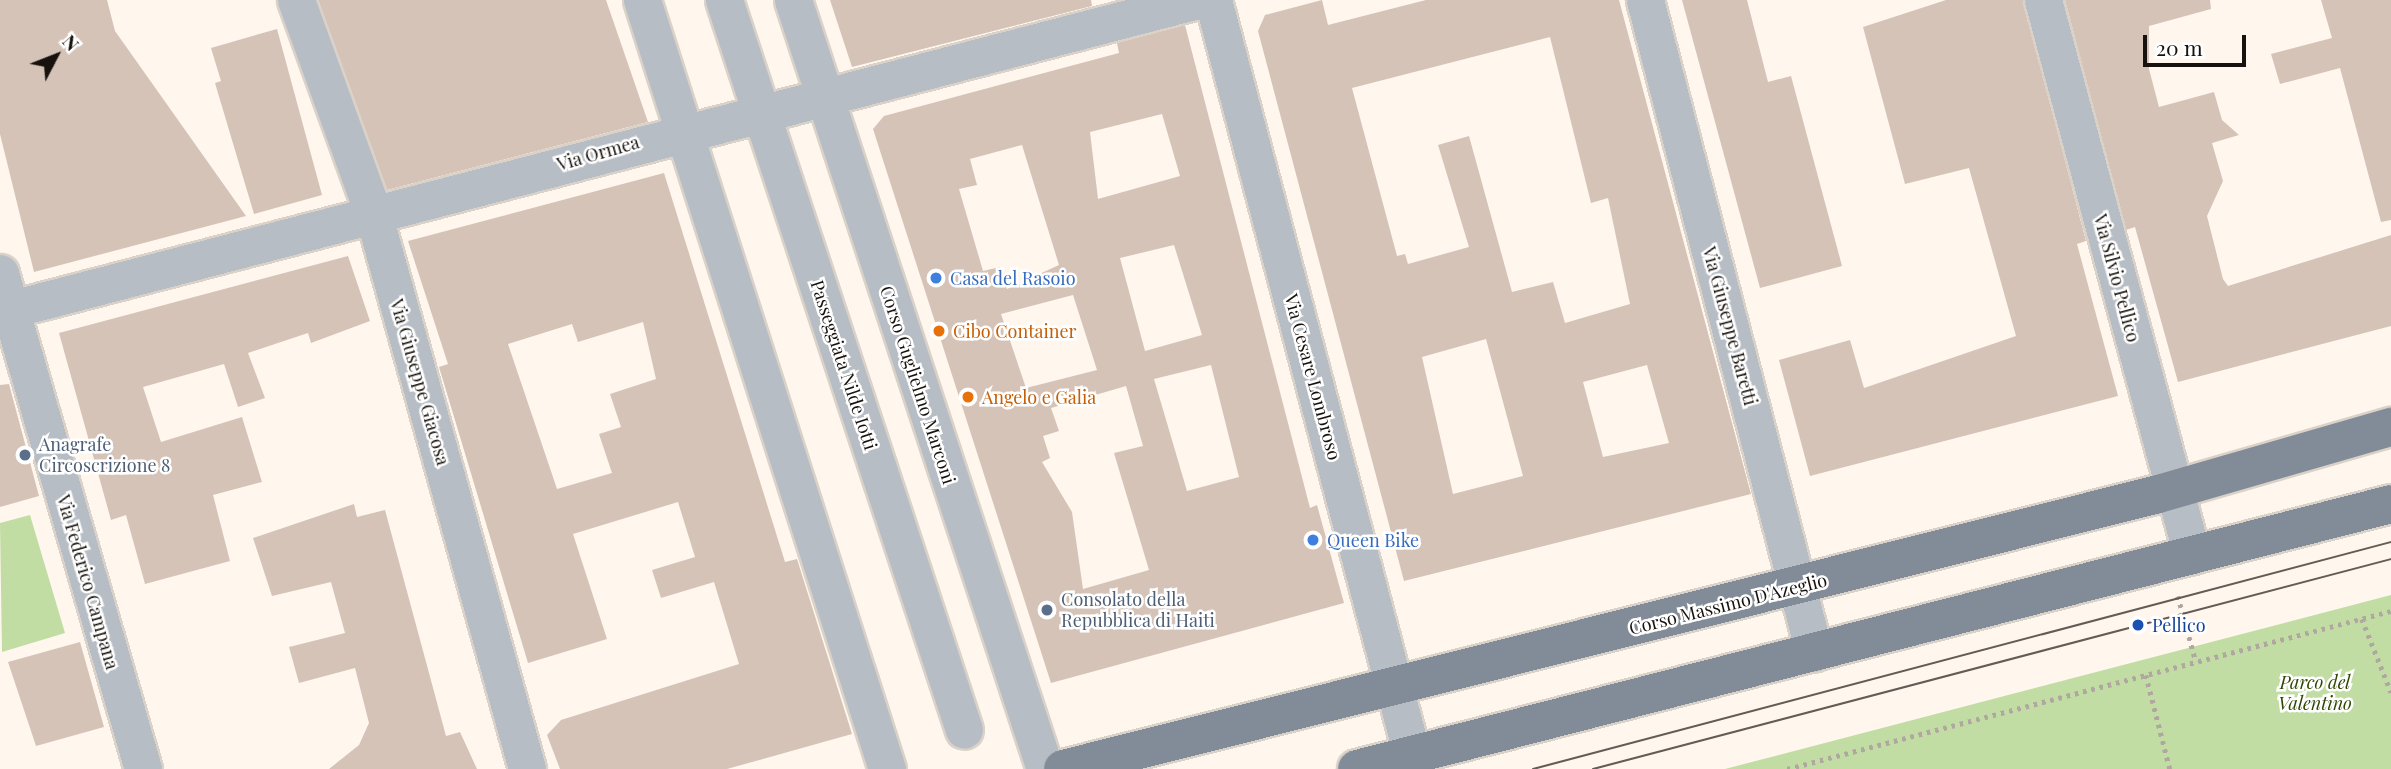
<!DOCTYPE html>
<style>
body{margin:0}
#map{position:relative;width:2391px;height:769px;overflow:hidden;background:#fff6ed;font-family:"Playfair Display",serif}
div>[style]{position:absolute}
.green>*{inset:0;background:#c2dda4}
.building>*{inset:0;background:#d5c3b8}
.path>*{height:4.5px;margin-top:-2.25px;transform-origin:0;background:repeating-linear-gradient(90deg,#afa7a0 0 3.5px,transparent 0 8.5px)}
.roads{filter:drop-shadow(2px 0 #dad2c9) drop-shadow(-2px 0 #dad2c9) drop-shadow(0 2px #dad2c9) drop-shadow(0 -2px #dad2c9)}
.street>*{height:37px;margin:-18.5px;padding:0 18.5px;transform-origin:18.5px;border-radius:18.5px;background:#b7bdc4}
.primary>*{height:38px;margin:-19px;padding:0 19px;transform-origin:19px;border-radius:19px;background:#828c98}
.tram>*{height:2px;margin:-1px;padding:0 1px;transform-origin:1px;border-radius:1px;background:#625c56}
.dots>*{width:19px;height:19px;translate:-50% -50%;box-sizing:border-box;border:4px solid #fff;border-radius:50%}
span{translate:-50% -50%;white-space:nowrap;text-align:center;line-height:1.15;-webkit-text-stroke:5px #fff;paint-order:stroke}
.street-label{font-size:18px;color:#17120d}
.shop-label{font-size:18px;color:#366cbe}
.left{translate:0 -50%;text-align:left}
.food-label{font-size:18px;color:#c56008}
.service-label{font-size:18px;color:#4e5e75}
.transit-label{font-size:18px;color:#164399}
.park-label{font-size:18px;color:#2e4601;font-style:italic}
.north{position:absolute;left:21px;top:21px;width:70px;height:70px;-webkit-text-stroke:5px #fff;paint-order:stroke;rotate:48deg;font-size:19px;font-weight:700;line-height:28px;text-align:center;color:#17120d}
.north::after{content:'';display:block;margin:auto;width:24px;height:32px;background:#17120d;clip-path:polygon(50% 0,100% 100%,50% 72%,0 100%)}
.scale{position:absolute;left:2143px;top:35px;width:103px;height:32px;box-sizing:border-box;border:4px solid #17120d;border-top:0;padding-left:9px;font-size:21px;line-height:24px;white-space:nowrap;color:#17120d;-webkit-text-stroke:5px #fff;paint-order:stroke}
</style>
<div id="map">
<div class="green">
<i style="clip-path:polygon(30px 515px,65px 633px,2px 652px,0 523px)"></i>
<i style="clip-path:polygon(2391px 595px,2391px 769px,1725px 769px)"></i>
</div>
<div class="building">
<i style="clip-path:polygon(0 0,107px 0,115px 31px,246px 216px,34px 272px,0 134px)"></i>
<i style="clip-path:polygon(318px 0,606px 0,648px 122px,387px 190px)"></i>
<i style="clip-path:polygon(830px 0,1091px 0,1092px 6px,852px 67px)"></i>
<i style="clip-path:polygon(evenodd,1322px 0,1328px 25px,1426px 0,1619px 0,1751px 494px,1404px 581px,1258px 31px,1265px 15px,1322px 0,1550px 37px,1591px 203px,1608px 198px,1630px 304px,1565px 323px,1553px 282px,1512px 292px,1469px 136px,1438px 145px,1469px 247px,1408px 264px,1405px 254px,1397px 256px,1352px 88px,1550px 37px,1322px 0,1486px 339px,1523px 476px,1453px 494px,1422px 357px,1486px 339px,1322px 0,1647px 365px,1669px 443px,1603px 457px,1583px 382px,1647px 365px)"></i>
<i style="clip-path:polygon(1682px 0,1747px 0,1768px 82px,1791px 76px,1842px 266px,1760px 288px)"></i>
<i style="clip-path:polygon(1946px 0,2023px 0,2086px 241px,2077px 244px,2118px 396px,1810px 476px,1779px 360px,1850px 340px,1864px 388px,2016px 336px,1969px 168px,1905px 184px,1863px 27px)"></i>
<i style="clip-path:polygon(2065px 0,2210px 0,2211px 9px,2149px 26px,2149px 69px,2159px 107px,2214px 92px,2222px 120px,2239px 135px,2212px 143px,2223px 181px,2207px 216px,2223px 279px,2228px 286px,2391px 235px,2391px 326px,2178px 382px,2135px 227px,2126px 230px)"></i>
<i style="clip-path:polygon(2321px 0,2391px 0,2391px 220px,2381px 222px,2340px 68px,2280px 84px,2271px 54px,2332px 38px)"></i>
<i style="clip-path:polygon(evenodd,1185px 25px,1310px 508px,1317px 505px,1344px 603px,1051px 683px,873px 129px,884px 116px,1119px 53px,1117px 43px,1185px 25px,1162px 114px,1180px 176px,1098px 199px,1090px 132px,1162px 114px,1185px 25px,1022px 145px,1059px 265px,1007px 289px,1000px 267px,983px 271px,959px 189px,977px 185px,970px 159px,1022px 145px,1185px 25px,1174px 245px,1202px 335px,1145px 351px,1120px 258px,1174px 245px,1185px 25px,1073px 295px,1097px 370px,1026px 388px,1001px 314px,1073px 295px,1185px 25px,1211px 365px,1239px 477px,1187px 491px,1154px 379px,1211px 365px,1185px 25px,1126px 386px,1143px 446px,1114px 453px,1149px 570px,1083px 589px,1072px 512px,1042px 462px,1050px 458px,1043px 436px,1059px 431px,1051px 408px,1126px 386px)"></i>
<i style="clip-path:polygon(277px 29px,322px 195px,254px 214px,215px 83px,221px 81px,211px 48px)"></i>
<i style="clip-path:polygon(evenodd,664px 173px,785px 562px,797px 559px,852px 734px,727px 769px,560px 769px,547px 735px,561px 720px,739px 664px,714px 582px,661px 598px,652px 570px,695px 557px,678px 502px,573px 534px,607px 639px,528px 663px,439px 367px,448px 364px,408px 241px,664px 173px,643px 322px,656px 379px,610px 394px,621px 427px,599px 434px,612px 473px,557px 489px,508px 344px,572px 324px,578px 342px,643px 322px)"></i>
<i style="clip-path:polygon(348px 256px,370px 321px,311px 343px,308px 333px,248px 353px,265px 398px,238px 407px,224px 364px,143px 387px,161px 442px,242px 417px,262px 482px,213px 495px,230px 561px,145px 584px,126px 515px,111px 520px,59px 333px)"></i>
<i style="clip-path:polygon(9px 384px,39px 496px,0 507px,0 385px)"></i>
<i style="clip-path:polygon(354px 504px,357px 517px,385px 510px,446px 736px,460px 732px,477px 769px,329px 769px,359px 745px,369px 723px,355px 668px,299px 683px,289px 647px,345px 633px,331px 582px,272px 596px,253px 538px)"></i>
<i style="clip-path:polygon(80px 642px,104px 727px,36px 746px,8px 662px)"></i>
</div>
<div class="path">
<i style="left:2178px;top:596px;width:68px;rotate:74.7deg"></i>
<i style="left:2362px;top:619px;width:79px;rotate:68.3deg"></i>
<i style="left:2146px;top:675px;width:97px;rotate:75.7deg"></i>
<i style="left:1787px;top:769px;width:624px;rotate:-14.66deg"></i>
</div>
<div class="roads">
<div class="street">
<i style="left:296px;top:0;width:230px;rotate:70.1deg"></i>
<i style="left:374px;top:216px;width:574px;rotate:74.53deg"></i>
<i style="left:642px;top:0;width:807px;rotate:72.33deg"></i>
<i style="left:724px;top:0;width:768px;rotate:71.8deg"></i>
<i style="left:793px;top:0;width:809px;rotate:71.86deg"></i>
<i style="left:1213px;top:0;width:781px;rotate:75.23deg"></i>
<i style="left:1645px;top:0;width:674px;rotate:75.47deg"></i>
<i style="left:2043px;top:0;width:575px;rotate:74.97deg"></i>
<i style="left:0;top:273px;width:516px;rotate:73.92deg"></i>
<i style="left:0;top:312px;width:1238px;rotate:-14.6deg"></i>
</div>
<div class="primary">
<i style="left:1063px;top:769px;width:1126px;rotate:-14.09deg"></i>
<i style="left:2155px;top:495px;width:246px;rotate:-16.1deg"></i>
<i style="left:1357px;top:769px;width:1067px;rotate:-14.37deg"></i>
</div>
</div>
<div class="tram">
<i style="left:1533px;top:769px;width:888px;rotate:-14.82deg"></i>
<i style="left:1593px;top:769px;width:825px;rotate:-14.74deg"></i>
</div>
<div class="dots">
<i style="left:936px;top:278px;background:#3f7fe0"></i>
<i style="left:939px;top:331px;background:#e8710a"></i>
<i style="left:968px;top:397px;background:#e8710a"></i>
<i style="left:25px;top:455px;background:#5c6f8a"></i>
<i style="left:1313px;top:540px;background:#3f7fe0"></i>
<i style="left:1047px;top:610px;background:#5c6f8a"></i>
<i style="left:2138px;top:625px;background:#1a4fb4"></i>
</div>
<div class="street-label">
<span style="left:598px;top:153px;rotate:-16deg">Via Ormea</span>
<span style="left:2117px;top:278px;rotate:75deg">Via Silvio Pellico</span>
<span style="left:1730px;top:326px;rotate:75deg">Via Giuseppe Baretti</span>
<span style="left:844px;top:365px;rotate:72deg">Passeggiata Nilde Iotti</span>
<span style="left:1313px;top:377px;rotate:75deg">Via Cesare Lombroso</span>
<span style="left:420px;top:382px;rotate:74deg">Via Giuseppe Giacosa</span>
<span style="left:918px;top:385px;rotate:72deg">Corso Guglielmo Marconi</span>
<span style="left:88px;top:582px;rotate:74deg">Via Federico Campana</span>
<span style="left:1728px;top:604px;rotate:-14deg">Corso Massimo D'Azeglio</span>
</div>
<div class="shop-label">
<span class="left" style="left:950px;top:278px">Casa del Rasoio</span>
<span class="left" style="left:1327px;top:540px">Queen Bike</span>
</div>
<div class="food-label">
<span class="left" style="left:953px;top:331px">Cibo Container</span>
<span class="left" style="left:982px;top:397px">Angelo e Galia</span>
</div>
<div class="service-label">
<span class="left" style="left:39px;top:455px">Anagrafe<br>Circoscrizione 8</span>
<span class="left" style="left:1061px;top:610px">Consolato della<br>Repubblica di Haiti</span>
</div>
<div class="transit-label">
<span class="left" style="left:2152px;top:625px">Pellico</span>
</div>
<div class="park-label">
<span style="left:2315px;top:693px">Parco del<br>Valentino</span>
</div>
<div class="north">N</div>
<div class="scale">20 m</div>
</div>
